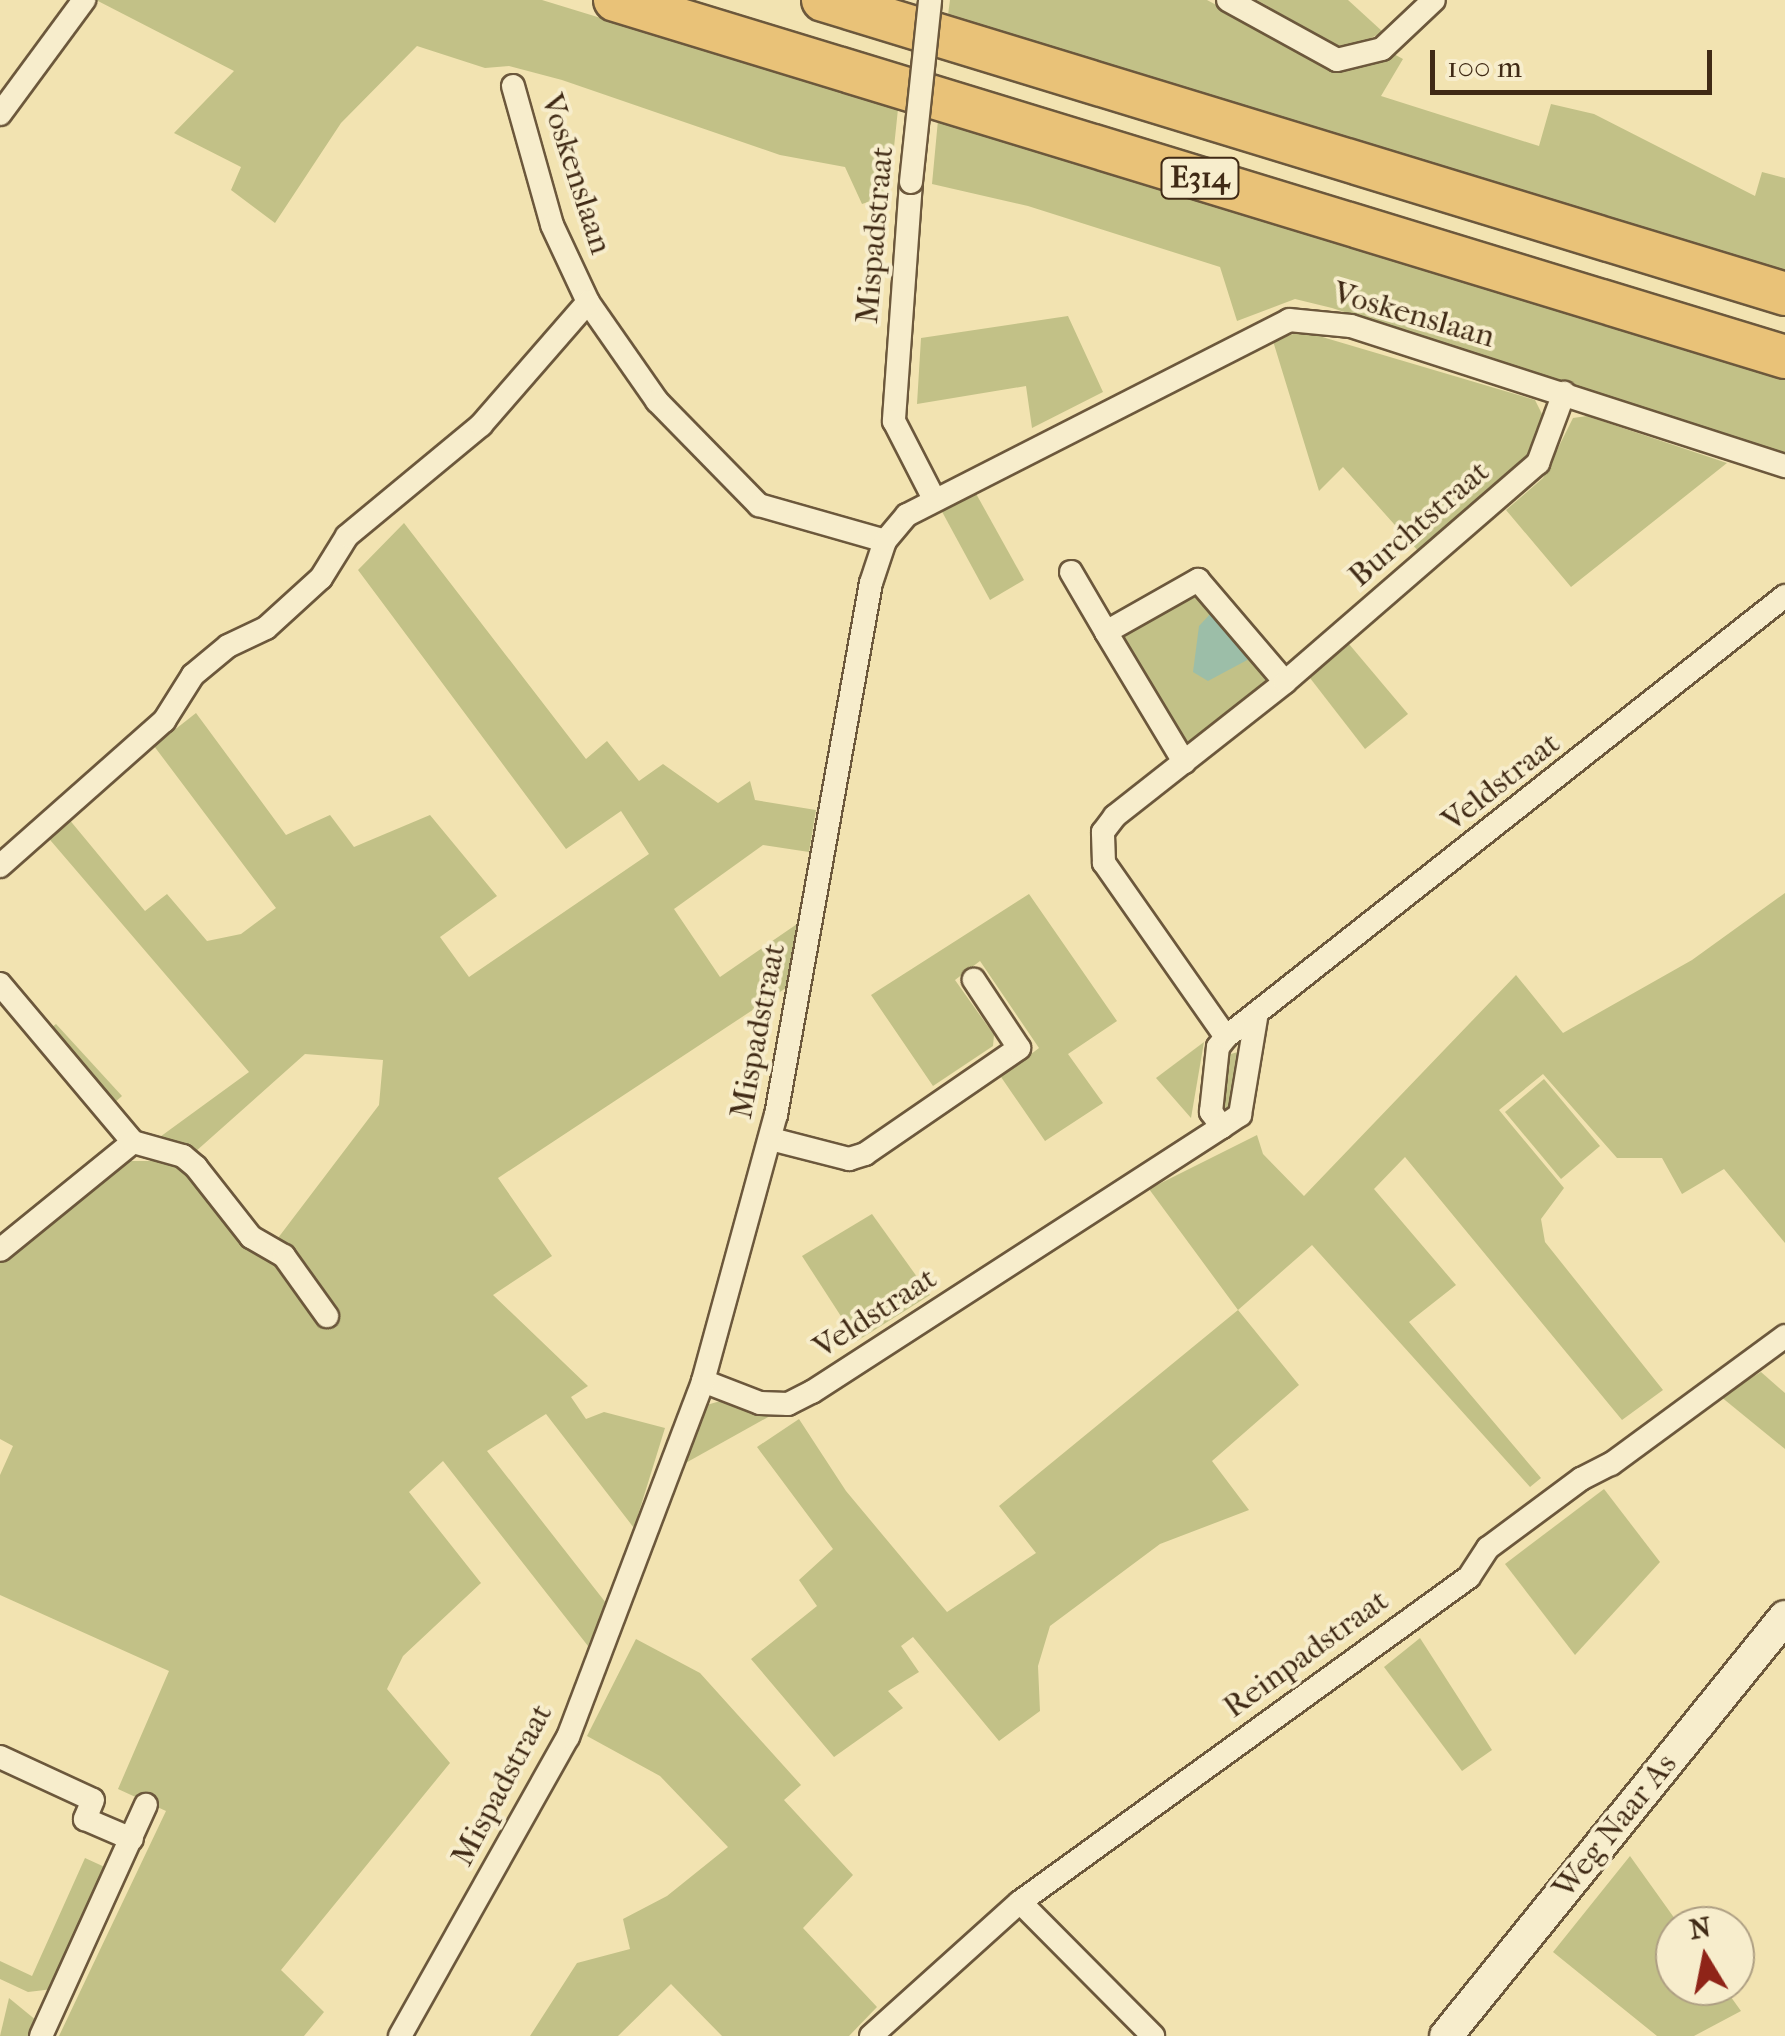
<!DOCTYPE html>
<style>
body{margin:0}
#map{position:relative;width:1785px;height:2036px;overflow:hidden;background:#f2e3b1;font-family:"IM FELL French Canon",serif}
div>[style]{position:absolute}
.green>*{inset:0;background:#c2c187}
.water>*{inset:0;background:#9cbea8}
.roads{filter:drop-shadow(2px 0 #6c583c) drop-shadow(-2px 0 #6c583c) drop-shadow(0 2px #6c583c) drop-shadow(0 -2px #6c583c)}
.minor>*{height:22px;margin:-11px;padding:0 11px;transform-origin:11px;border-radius:11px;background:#f7edcc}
.secondary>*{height:32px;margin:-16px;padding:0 16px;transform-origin:16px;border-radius:16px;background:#f7edcc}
.motorway>*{height:42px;margin:-21px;padding:0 21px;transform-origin:21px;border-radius:21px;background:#e9c278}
.bridges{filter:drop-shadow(2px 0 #6c583c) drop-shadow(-2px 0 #6c583c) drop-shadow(0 2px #6c583c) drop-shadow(0 -2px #6c583c)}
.minor-bridge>*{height:22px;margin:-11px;padding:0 11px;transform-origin:11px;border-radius:11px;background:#f7edcc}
span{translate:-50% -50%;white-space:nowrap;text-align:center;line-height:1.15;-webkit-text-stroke:8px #f7edcc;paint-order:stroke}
.shield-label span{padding:2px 8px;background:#f7edcc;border:2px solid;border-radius:8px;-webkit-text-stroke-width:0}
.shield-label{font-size:30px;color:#402a15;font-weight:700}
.street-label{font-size:32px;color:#402a15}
.north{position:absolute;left:1655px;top:1906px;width:100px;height:100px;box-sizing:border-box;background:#f7edcc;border:2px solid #ae9f83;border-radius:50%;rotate:350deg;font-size:28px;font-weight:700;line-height:40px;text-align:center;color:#402a15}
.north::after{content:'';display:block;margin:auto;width:35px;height:45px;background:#8f2418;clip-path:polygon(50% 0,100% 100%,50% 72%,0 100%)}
.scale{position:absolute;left:1430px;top:50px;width:282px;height:45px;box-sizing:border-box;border:5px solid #402a15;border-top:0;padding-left:12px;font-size:30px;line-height:35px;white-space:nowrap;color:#402a15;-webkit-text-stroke:8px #f7edcc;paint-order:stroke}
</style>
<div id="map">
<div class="green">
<i style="clip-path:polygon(96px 0,542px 0,898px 109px,889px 195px,862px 204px,845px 167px,780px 155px,562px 80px,509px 66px,485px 68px,417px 46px,341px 123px,275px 223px,231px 190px,241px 167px,174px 133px,234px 71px)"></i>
<i style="clip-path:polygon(950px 0,1207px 0,1329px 65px,1369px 65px,1392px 53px,1403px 59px,1381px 96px,1539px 146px,1551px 104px,1594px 114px,1755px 196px,1762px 172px,1785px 178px,1785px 272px,948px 15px)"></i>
<i style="clip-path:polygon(1257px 0,1348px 0,1383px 32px,1355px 46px,1336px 45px)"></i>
<i style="clip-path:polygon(938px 120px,1785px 380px,1785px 454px,1332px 308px,1295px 299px,1237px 321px,1220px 267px,1028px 206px,932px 184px)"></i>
<i style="clip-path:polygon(1068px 316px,1103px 392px,1032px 428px,1026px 386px,917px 404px,921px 338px)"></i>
<i style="clip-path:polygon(1302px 331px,1535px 400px,1544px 418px,1528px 461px,1419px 552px,1343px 467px,1319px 491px,1273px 341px)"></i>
<i style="clip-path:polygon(1587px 416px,1727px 463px,1571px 587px,1506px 510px,1543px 478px,1573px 418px)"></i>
<i style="clip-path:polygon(974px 490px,1024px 580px,990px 600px,940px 508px)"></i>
<i style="clip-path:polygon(404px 523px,586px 759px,607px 741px,639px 781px,663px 764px,718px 803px,750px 781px,755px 800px,816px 810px,809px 852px,763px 845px,674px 909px,720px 977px,797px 924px,786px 988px,498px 1178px,552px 1256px,493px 1295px,588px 1386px,571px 1397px,586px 1419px,604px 1412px,665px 1428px,634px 1528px,546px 1414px,487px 1451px,606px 1603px,588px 1646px,443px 1461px,409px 1492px,481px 1583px,403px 1656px,387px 1689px,450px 1763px,281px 1970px,324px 2012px,304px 2036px,59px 2036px,166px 1811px,118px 1789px,169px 1671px,0 1595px,0 1475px,13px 1446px,0 1439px,0 1260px,125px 1161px,181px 1161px,333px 1318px,278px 1238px,379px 1105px,383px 1060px,305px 1054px,195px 1152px,153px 1142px,249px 1072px,45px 834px,68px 818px,145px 911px,167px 894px,207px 941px,241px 934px,276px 908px,154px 746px,196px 713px,286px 835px,330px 815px,354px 847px,430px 815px,497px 896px,440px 937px,469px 977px,649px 854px,621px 811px,566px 849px,358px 570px)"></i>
<i style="clip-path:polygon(1191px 591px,1201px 594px,1268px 672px,1267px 686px,1193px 743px,1181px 742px,1119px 633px)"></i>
<i style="clip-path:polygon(1349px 644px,1408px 714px,1365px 749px,1310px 678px)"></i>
<i style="clip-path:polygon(1785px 893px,1785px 1243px,1724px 1169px,1682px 1194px,1662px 1158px,1617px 1158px,1543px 1074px,1499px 1110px,1564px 1188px,1541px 1219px,1545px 1242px,1663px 1390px,1622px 1420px,1405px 1157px,1374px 1189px,1456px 1285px,1409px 1322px,1541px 1478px,1530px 1487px,1312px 1245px,1238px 1310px,1299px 1385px,1212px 1461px,1249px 1510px,1160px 1544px,1050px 1626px,1038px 1666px,1040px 1711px,999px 1741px,913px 1637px,901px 1646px,919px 1672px,888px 1691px,903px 1708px,834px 1757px,751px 1659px,817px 1606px,799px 1580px,833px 1549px,757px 1447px,799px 1419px,846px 1491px,947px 1612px,1036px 1553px,999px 1506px,1238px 1310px,1149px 1189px,1257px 1135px,1263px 1154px,1304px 1196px,1516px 975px,1563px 1033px,1692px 960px)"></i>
<i style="clip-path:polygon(1029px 894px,1117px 1021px,1068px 1054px,1103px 1103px,1045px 1141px,1001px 1077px,1039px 1048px,980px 961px,955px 980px,994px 1035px,993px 1046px,933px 1086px,871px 995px)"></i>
<i style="clip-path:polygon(56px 1024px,122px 1096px,114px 1103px,47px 1031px)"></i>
<i style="clip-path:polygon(1204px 1042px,1191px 1118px,1156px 1078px)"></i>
<i style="clip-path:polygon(1238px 1052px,1242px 1057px,1229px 1115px,1219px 1110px,1227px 1055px)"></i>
<i style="clip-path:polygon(1544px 1079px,1600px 1146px,1561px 1179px,1505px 1112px)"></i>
<i style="clip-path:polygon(872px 1214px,930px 1295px,857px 1341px,802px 1256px)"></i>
<i style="clip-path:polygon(1761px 1372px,1785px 1393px,1785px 1449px,1720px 1396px)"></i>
<i style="clip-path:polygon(724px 1400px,770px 1416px,682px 1465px,703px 1406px)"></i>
<i style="clip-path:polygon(1604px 1489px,1660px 1562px,1575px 1655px,1505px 1564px)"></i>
<i style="clip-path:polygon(1420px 1638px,1492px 1750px,1462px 1771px,1384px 1667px)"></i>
<i style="clip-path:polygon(636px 1639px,700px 1673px,801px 1785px,784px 1800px,853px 1875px,803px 1928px,877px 2007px,849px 2036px,722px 2036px,671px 1984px,618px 2036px,530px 2036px,577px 1963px,630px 1949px,623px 1919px,667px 1896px,728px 1847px,660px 1776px,587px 1736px)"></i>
<i style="clip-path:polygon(1630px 1856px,1680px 1926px,1675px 1986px,1723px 1986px,1741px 2011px,1694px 2036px,1657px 2036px,1553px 1952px)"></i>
<i style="clip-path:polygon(85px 1858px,109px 1869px,53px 1989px,28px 1992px,0 1979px,0 1961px,32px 1976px)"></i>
<i style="clip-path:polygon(9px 1998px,37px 2021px,33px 2036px,0 2036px)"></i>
</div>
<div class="water">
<i style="clip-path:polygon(1212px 612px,1251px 658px,1208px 681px,1193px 672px,1199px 626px)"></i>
</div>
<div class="roads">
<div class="minor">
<i style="left:1228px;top:0;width:124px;rotate:28.8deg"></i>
<i style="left:1337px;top:60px;width:46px;rotate:-13.7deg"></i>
<i style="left:1382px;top:49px;width:71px;rotate:-43.3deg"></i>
<i style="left:513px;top:86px;width:144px;rotate:74.3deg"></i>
<i style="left:552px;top:225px;width:85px;rotate:64.9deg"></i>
<i style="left:588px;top:302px;width:121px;rotate:55.1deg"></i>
<i style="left:657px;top:401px;width:146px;rotate:45.6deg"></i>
<i style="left:759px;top:505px;width:131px;rotate:15.9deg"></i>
<i style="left:0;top:114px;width:142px;rotate:-53.6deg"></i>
<i style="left:911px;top:182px;width:240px;rotate:94.1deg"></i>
<i style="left:894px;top:421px;width:85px;rotate:62.8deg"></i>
<i style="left:1071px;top:572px;width:69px;rotate:59.7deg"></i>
<i style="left:1106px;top:632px;width:106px;rotate:-29.5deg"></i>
<i style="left:1198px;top:580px;width:134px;rotate:49.5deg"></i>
<i style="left:1106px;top:632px;width:152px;rotate:59deg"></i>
<i style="left:0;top:866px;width:219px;rotate:-41.5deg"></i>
<i style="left:164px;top:721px;width:54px;rotate:-57.8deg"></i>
<i style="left:193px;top:675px;width:45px;rotate:-39.6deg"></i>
<i style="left:228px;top:646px;width:42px;rotate:-25.3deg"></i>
<i style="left:266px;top:628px;width:74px;rotate:-42.3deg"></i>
<i style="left:321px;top:578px;width:49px;rotate:-58.2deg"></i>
<i style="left:347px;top:536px;width:174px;rotate:-39.6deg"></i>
<i style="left:481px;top:425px;width:163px;rotate:-49deg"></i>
<i style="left:0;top:984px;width:207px;rotate:49.9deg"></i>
<i style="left:133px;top:1142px;width:171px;rotate:140.9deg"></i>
<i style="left:1226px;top:1037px;width:213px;rotate:-125deg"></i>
<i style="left:1104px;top:863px;width:31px;rotate:-92deg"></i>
<i style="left:1103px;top:832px;width:20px;rotate:-53deg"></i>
<i style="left:1115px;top:816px;width:216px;rotate:-38.2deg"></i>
<i style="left:1285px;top:682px;width:335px;rotate:-40.9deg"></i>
<i style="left:1538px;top:463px;width:75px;rotate:-69.6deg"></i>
<i style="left:1222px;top:1127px;width:19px;rotate:-126deg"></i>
<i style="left:1211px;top:1112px;width:65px;rotate:-83.9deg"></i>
<i style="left:1218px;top:1047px;width:13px;rotate:-51deg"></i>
<i style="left:1226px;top:1037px;width:712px;rotate:-38.27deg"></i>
<i style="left:771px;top:1139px;width:81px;rotate:14.4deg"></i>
<i style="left:849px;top:1159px;width:17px;rotate:-17deg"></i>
<i style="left:865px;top:1154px;width:187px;rotate:-34.5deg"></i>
<i style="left:1019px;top:1048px;width:82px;rotate:-123.5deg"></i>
<i style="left:133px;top:1142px;width:52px;rotate:15.6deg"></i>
<i style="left:183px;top:1156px;width:17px;rotate:40deg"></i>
<i style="left:196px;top:1167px;width:89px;rotate:51.8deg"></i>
<i style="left:251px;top:1237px;width:38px;rotate:30deg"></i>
<i style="left:284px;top:1256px;width:74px;rotate:54.4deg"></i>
<i style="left:703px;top:1381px;width:61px;rotate:21.1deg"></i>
<i style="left:760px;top:1403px;width:28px;rotate:2deg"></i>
<i style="left:788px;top:1404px;width:27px;rotate:-27deg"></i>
<i style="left:812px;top:1392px;width:488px;rotate:-32.9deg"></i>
<i style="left:1222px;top:1127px;width:22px;rotate:-34deg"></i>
<i style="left:1240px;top:1115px;width:98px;rotate:-80.6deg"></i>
<i style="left:0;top:1757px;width:102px;rotate:24.8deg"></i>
<i style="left:93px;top:1800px;width:21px;rotate:113deg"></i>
<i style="left:85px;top:1819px;width:51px;rotate:23.1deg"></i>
<i style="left:1020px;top:1902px;width:189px;rotate:45.2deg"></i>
<i style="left:41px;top:2036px;width:254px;rotate:-65.6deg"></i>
<i style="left:400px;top:2036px;width:343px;rotate:-60.7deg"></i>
<i style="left:568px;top:1737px;width:381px;rotate:-69.2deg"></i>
<i style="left:703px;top:1381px;width:276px;rotate:-74.7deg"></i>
<i style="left:776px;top:1115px;width:540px;rotate:-79.88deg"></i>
<i style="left:871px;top:583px;width:44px;rotate:-71.6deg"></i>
<i style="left:885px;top:541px;width:34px;rotate:-50deg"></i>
<i style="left:907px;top:515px;width:429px;rotate:-27deg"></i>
<i style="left:1289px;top:320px;width:62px;rotate:5.5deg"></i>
<i style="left:1351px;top:326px;width:456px;rotate:17.9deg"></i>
<i style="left:871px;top:2036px;width:200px;rotate:-42deg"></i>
<i style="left:1020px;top:1902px;width:554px;rotate:-35.9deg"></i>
<i style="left:1469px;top:1577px;width:35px;rotate:-57deg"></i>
<i style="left:1488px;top:1548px;width:116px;rotate:-36.6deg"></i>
<i style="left:1581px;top:1479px;width:34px;rotate:-27deg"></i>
<i style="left:1611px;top:1464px;width:216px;rotate:-36.3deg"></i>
</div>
<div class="secondary">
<i style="left:1446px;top:2036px;width:539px;rotate:-51.02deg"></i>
</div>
<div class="motorway">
<i style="left:615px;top:0;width:1223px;rotate:16.97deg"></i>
<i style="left:823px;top:0;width:1006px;rotate:16.99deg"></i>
</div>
</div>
<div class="bridges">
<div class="minor-bridge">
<i style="left:911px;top:182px;width:183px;rotate:-84deg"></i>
</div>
</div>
<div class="shield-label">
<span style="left:1200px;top:178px">E314</span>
</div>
<div class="street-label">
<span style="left:576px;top:174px;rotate:72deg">Voskenslaan</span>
<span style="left:875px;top:235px;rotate:-85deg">Mispadstraat</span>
<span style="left:1414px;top:315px;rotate:16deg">Voskenslaan</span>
<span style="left:1419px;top:524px;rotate:-41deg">Burchtstraat</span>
<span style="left:1501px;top:782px;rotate:-38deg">Veldstraat</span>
<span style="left:758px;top:1031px;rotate:-79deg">Mispadstraat</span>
<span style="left:875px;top:1313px;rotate:-33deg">Veldstraat</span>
<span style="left:1306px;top:1654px;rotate:-36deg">Reinpadstraat</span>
<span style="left:502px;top:1785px;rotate:-62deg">Mispadstraat</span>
<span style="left:1615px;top:1826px;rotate:-51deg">Weg Naar As</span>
</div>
<div class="north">N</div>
<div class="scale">100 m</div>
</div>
